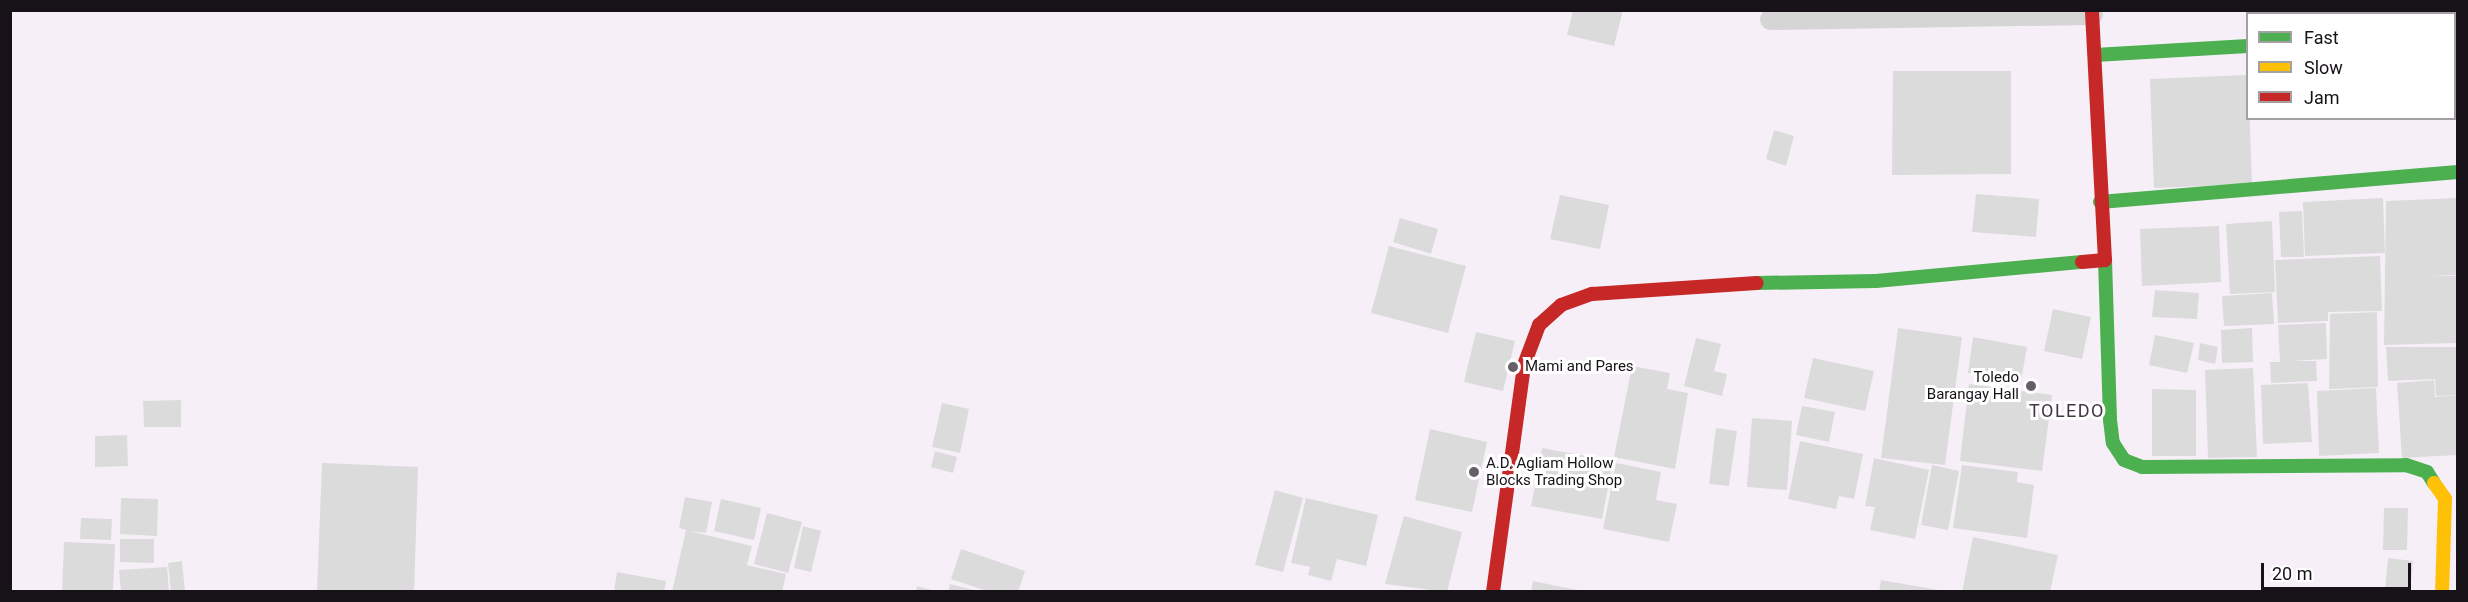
<!DOCTYPE html>
<style>
body{margin:0}
#map{position:relative;width:2468px;height:602px;overflow:hidden;background:#f7eff8;font-family:Roboto,sans-serif}
div>[style]{position:absolute}
.building>*{inset:0;background:#dbdbdc}
.lane>*{height:21px;margin:-10.5px;padding:0 10.5px;transform-origin:10.5px;border-radius:10.5px;background:#d6d5d6}
.street>*{height:33px;margin:-16.5px;padding:0 16.5px;transform-origin:16.5px;border-radius:16.5px;background:#d6d5d6}
.fast>*{height:14px;margin:-7px;padding:0 7px;transform-origin:7px;border-radius:7px;background:#4caf50}
.slow>*{height:14px;margin:-7px;padding:0 7px;transform-origin:7px;border-radius:7px;background:#ffc107}
.jam>*{height:14px;margin:-7px;padding:0 7px;transform-origin:7px;border-radius:7px;background:#c62828}
.dots>*{width:16px;height:16px;translate:-50% -50%;box-sizing:border-box;border:3px solid #fff;border-radius:50%}
span{translate:-50% -50%;white-space:nowrap;text-align:center;line-height:1.15;-webkit-text-stroke:6px #fff;paint-order:stroke}
.poi-label{font-size:15px;color:#171218}
.left{translate:0 -50%;text-align:left}
.right{translate:-100% -50%;text-align:right}
.quarter-label{font-size:18px;color:#413643;letter-spacing:1.5px}
.frame{position:absolute;inset:0;border:12px solid #171218;pointer-events:none}
.legend{position:absolute;left:2246px;top:12px;width:210px;height:108px;box-sizing:border-box;background:#fff;border:2px solid #a2a0a3;margin:0;padding:8px 10px;list-style:none;font-size:18px;color:#171218}
.legend li{display:flex;align-items:center;gap:12px;height:30px}
.legend b{width:30px;border:2px solid #a2a0a3}
.scale{position:absolute;left:2261px;top:563px;width:150px;height:27px;box-sizing:border-box;border:3px solid #171218;border-top:0;padding-left:8px;font-size:18px;line-height:21px;white-space:nowrap;color:#171218;-webkit-text-stroke:4px #fff;paint-order:stroke}
</style>
<div id="map">
<div class="building">
<i style="clip-path:polygon(1573px 10px,1623px 10px,1614px 46px,1567px 35px)"></i>
<i style="clip-path:polygon(2277px 10px,2299px 10px,2300px 14px,2277px 14px)"></i>
<i style="clip-path:polygon(2311px 10px,2360px 10px,2361px 14px,2312px 14px)"></i>
<i style="clip-path:polygon(2427px 10px,2458px 10px,2458px 17px,2454px 14px)"></i>
<i style="clip-path:polygon(1893px 71px,2011px 71px,2011px 174px,1892px 175px)"></i>
<i style="clip-path:polygon(2248px 75px,2252px 184px,2154px 188px,2150px 79px)"></i>
<i style="clip-path:polygon(1774px 130px,1794px 136px,1786px 166px,1766px 159px)"></i>
<i style="clip-path:polygon(1976px 194px,2039px 199px,2036px 237px,1972px 232px)"></i>
<i style="clip-path:polygon(1560px 195px,1609px 205px,1600px 249px,1550px 239px)"></i>
<i style="clip-path:polygon(2383px 198px,2385px 253px,2305px 256px,2303px 202px)"></i>
<i style="clip-path:polygon(2458px 198px,2458px 275px,2428px 276px,2458px 276px,2458px 343px,2384px 345px,2386px 201px)"></i>
<i style="clip-path:polygon(2302px 211px,2304px 257px,2281px 257px,2279px 212px)"></i>
<i style="clip-path:polygon(1400px 218px,1438px 229px,1431px 254px,1393px 242px)"></i>
<i style="clip-path:polygon(2272px 221px,2275px 292px,2230px 294px,2226px 224px)"></i>
<i style="clip-path:polygon(2219px 226px,2221px 282px,2142px 286px,2140px 229px)"></i>
<i style="clip-path:polygon(1389px 246px,1466px 266px,1448px 333px,1371px 313px)"></i>
<i style="clip-path:polygon(2380px 256px,2382px 311px,2328px 312px,2328px 321px,2278px 323px,2275px 260px)"></i>
<i style="clip-path:polygon(2155px 290px,2199px 293px,2197px 319px,2152px 317px)"></i>
<i style="clip-path:polygon(2272px 293px,2274px 324px,2224px 326px,2222px 296px)"></i>
<i style="clip-path:polygon(2053px 309px,2091px 317px,2082px 359px,2044px 351px)"></i>
<i style="clip-path:polygon(2377px 312px,2378px 387px,2329px 389px,2330px 314px)"></i>
<i style="clip-path:polygon(2326px 323px,2327px 359px,2290px 361px,2316px 361px,2317px 381px,2271px 383px,2270px 362px,2280px 362px,2278px 325px)"></i>
<i style="clip-path:polygon(1898px 328px,1962px 337px,1945px 465px,1881px 458px)"></i>
<i style="clip-path:polygon(2252px 328px,2253px 362px,2222px 363px,2221px 330px)"></i>
<i style="clip-path:polygon(1476px 332px,1515px 341px,1503px 391px,1464px 382px)"></i>
<i style="clip-path:polygon(2155px 335px,2194px 343px,2187px 373px,2149px 365px)"></i>
<i style="clip-path:polygon(1973px 337px,2027px 347px,2021px 381px,1968px 373px)"></i>
<i style="clip-path:polygon(1696px 338px,1721px 344px,1714px 371px,1727px 374px,1722px 396px,1684px 386px)"></i>
<i style="clip-path:polygon(2200px 343px,2218px 347px,2215px 364px,2198px 360px)"></i>
<i style="clip-path:polygon(2386px 347px,2458px 347px,2458px 395px,2436px 396px,2435px 379px,2388px 381px)"></i>
<i style="clip-path:polygon(1813px 358px,1874px 371px,1865px 411px,1804px 398px)"></i>
<i style="clip-path:polygon(1632px 366px,1670px 373px,1667px 389px,1688px 393px,1675px 469px,1614px 457px)"></i>
<i style="clip-path:polygon(2253px 368px,2257px 457px,2208px 458px,2205px 370px)"></i>
<i style="clip-path:polygon(2434px 380px,2435px 397px,2458px 395px,2458px 455px,2402px 458px,2397px 383px)"></i>
<i style="clip-path:polygon(2308px 383px,2312px 442px,2263px 444px,2261px 385px)"></i>
<i style="clip-path:polygon(1969px 384px,2052px 395px,2042px 471px,1960px 461px)"></i>
<i style="clip-path:polygon(2376px 388px,2379px 453px,2319px 456px,2317px 391px)"></i>
<i style="clip-path:polygon(2152px 389px,2196px 390px,2196px 456px,2152px 456px)"></i>
<i style="clip-path:polygon(181px 400px,181px 427px,144px 427px,143px 401px)"></i>
<i style="clip-path:polygon(942px 403px,969px 409px,960px 453px,932px 447px)"></i>
<i style="clip-path:polygon(1802px 406px,1835px 412px,1829px 442px,1796px 435px)"></i>
<i style="clip-path:polygon(1752px 418px,1792px 421px,1787px 490px,1747px 487px)"></i>
<i style="clip-path:polygon(1716px 428px,1737px 431px,1729px 486px,1709px 484px)"></i>
<i style="clip-path:polygon(1430px 429px,1487px 442px,1472px 512px,1415px 500px)"></i>
<i style="clip-path:polygon(127px 435px,128px 466px,95px 467px,95px 436px)"></i>
<i style="clip-path:polygon(1800px 441px,1863px 454px,1854px 499px,1839px 496px,1836px 509px,1788px 499px)"></i>
<i style="clip-path:polygon(1542px 448px,1613px 461px,1602px 519px,1531px 506px)"></i>
<i style="clip-path:polygon(935px 451px,957px 457px,953px 473px,931px 467px)"></i>
<i style="clip-path:polygon(1874px 458px,1929px 470px,1915px 539px,1870px 530px,1875px 507px,1865px 506px)"></i>
<i style="clip-path:polygon(322px 463px,418px 467px,414px 592px,317px 592px)"></i>
<i style="clip-path:polygon(1616px 463px,1661px 472px,1656px 500px,1677px 504px,1669px 542px,1603px 529px)"></i>
<i style="clip-path:polygon(1932px 465px,1959px 471px,1948px 530px,1921px 525px)"></i>
<i style="clip-path:polygon(1962px 465px,2018px 472px,2017px 482px,2034px 485px,2027px 538px,1953px 528px)"></i>
<i style="clip-path:polygon(1275px 490px,1303px 498px,1283px 572px,1255px 565px)"></i>
<i style="clip-path:polygon(685px 497px,712px 502px,706px 533px,689px 531px,752px 546px,747px 565px,786px 574px,782px 592px,672px 592px,686px 530px,679px 528px)"></i>
<i style="clip-path:polygon(121px 498px,158px 499px,157px 536px,120px 534px)"></i>
<i style="clip-path:polygon(1306px 498px,1378px 515px,1366px 566px,1337px 559px,1331px 581px,1308px 575px,1310px 567px,1291px 563px)"></i>
<i style="clip-path:polygon(721px 499px,761px 508px,754px 540px,714px 531px)"></i>
<i style="clip-path:polygon(2384px 508px,2408px 508px,2407px 550px,2383px 550px)"></i>
<i style="clip-path:polygon(767px 513px,802px 522px,788px 573px,754px 564px)"></i>
<i style="clip-path:polygon(1404px 516px,1462px 532px,1447px 592px,1385px 584px)"></i>
<i style="clip-path:polygon(81px 518px,112px 519px,111px 540px,80px 539px)"></i>
<i style="clip-path:polygon(803px 526px,821px 531px,811px 572px,794px 568px)"></i>
<i style="clip-path:polygon(1973px 537px,2058px 555px,2050px 592px,1962px 592px)"></i>
<i style="clip-path:polygon(120px 539px,154px 539px,154px 563px,120px 562px)"></i>
<i style="clip-path:polygon(64px 542px,115px 544px,113px 592px,62px 592px)"></i>
<i style="clip-path:polygon(961px 549px,1025px 571px,1018px 592px,990px 592px,951px 579px)"></i>
<i style="clip-path:polygon(2388px 558px,2413px 561px,2410px 592px,2385px 592px)"></i>
<i style="clip-path:polygon(182px 561px,185px 592px,171px 592px,168px 563px)"></i>
<i style="clip-path:polygon(167px 567px,169px 592px,121px 592px,119px 570px)"></i>
<i style="clip-path:polygon(617px 572px,666px 581px,664px 592px,614px 592px)"></i>
<i style="clip-path:polygon(1881px 580px,1938px 590px,1938px 592px,1879px 592px)"></i>
<i style="clip-path:polygon(1533px 581px,1577px 590px,1577px 592px,1531px 592px)"></i>
<i style="clip-path:polygon(950px 584px,977px 591px,977px 592px,948px 592px)"></i>
<i style="clip-path:polygon(917px 586px,935px 591px,935px 592px,916px 592px)"></i>
</div>
<div class="lane">
<i style="left:1770px;top:19px;width:322px;rotate:-0.9deg"></i>
</div>
<div class="street">
<i style="left:2454px;top:33px;width:4px"></i>
</div>
<div class="fast">
<i style="left:2095px;top:55px;width:153px;rotate:-3.4deg"></i>
<i style="left:2100px;top:202px;width:359px;rotate:-4.8deg"></i>
<i style="left:2105px;top:260px;width:160px;rotate:88.2deg"></i>
<i style="left:2110px;top:420px;width:23px;rotate:83deg"></i>
<i style="left:2113px;top:443px;width:20px;rotate:57deg"></i>
<i style="left:2124px;top:460px;width:19px;rotate:21deg"></i>
<i style="left:2142px;top:467px;width:264px;rotate:-0.4deg"></i>
<i style="left:2406px;top:465px;width:22px;rotate:18deg"></i>
<i style="left:2427px;top:472px;width:13px;rotate:58deg"></i>
<i style="left:1757px;top:283px;width:119px;rotate:-1deg"></i>
<i style="left:1876px;top:281px;width:207px;rotate:-5.3deg"></i>
</div>
<div class="slow">
<i style="left:2434px;top:483px;width:19px;rotate:55deg"></i>
<i style="left:2445px;top:499px;width:93px;rotate:91.8deg"></i>
</div>
<div class="jam">
<i style="left:2082px;top:262px;width:23px;rotate:-5deg"></i>
<i style="left:2105px;top:260px;width:250px;rotate:-93deg"></i>
<i style="left:1493px;top:592px;width:229px;rotate:-82.2deg"></i>
<i style="left:1524px;top:365px;width:43px;rotate:-69.4deg"></i>
<i style="left:1539px;top:325px;width:30px;rotate:-42deg"></i>
<i style="left:1561px;top:305px;width:33px;rotate:-20deg"></i>
<i style="left:1592px;top:294px;width:165px;rotate:-3.8deg"></i>
</div>
<div class="dots">
<i style="left:1513px;top:367px;background:#655f66"></i>
<i style="left:2031px;top:386px;background:#655f66"></i>
<i style="left:1474px;top:472px;background:#655f66"></i>
</div>
<div class="poi-label">
<span class="left" style="left:1525px;top:367px">Mami and Pares</span>
<span class="right" style="left:2019px;top:386px">Toledo<br>Barangay Hall</span>
<span class="left" style="left:1486px;top:472px">A.D. Agliam Hollow<br>Blocks Trading Shop</span>
</div>
<div class="quarter-label">
<span style="left:2067px;top:411px">TOLEDO</span>
</div>
<div class="frame"></div>
<ul class="legend">
<li><b style="height:8px;background:#4caf50"></b>Fast</li>
<li><b style="height:8px;background:#ffc107"></b>Slow</li>
<li><b style="height:8px;background:#c62828"></b>Jam</li>
</ul>
<div class="scale">20 m</div>
</div>
